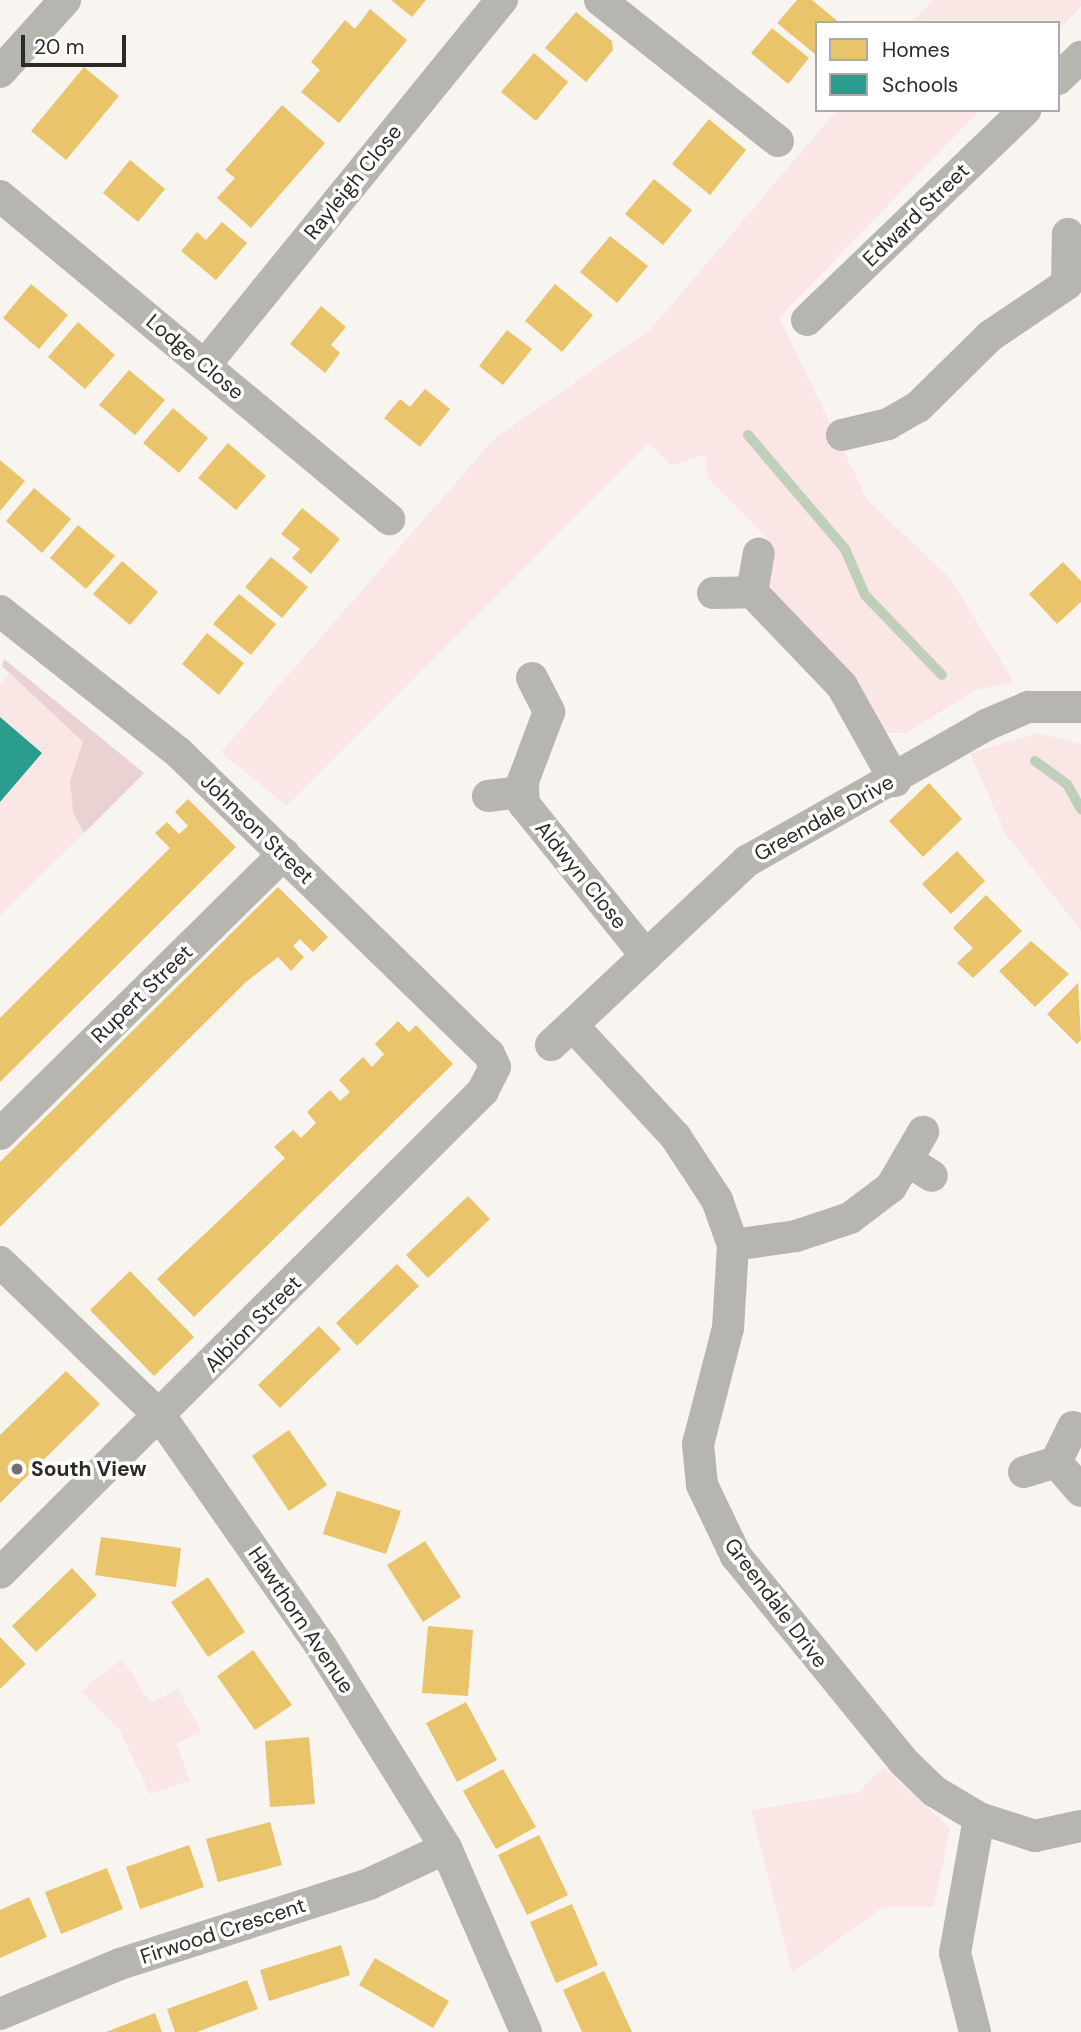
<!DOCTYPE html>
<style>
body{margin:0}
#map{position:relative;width:1081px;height:2032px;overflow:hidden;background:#f8f4f0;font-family:"DM Sans",sans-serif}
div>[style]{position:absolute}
.green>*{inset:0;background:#fbe6e6}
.forest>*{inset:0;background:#ead1d2}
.homes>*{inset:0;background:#e9c46a}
.schools>*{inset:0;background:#2a9d8f}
.stream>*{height:10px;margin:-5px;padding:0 5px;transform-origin:5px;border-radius:5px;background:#bfcfb9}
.minor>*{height:32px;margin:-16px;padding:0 16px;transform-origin:16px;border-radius:16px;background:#b6b5b0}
.dots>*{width:19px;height:19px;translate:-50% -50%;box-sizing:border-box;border:4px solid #fff;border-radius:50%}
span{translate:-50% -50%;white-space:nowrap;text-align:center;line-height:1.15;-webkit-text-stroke:7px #fff;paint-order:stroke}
.street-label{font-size:21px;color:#2c2a26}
.poi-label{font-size:21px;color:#2c2a26;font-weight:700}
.left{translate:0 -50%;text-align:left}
.legend{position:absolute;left:815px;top:21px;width:245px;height:91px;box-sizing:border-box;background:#fff;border:2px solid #abaaa8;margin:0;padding:9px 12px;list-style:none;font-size:21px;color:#2c2a26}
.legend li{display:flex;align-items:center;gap:14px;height:35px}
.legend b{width:35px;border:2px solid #abaaa8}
.scale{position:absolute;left:21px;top:35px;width:105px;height:32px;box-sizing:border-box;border:4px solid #2c2a26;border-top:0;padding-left:9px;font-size:21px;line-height:24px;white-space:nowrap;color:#2c2a26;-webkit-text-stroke:5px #fff;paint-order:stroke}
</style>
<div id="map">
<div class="green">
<i style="clip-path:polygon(933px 0,1081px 0,1081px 6px,1058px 30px,1058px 23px,911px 23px)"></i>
<i style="clip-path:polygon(837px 110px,980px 110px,779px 318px,868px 501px,951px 579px,1013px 681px,974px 691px,906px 733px,882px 732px,762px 577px,769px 540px,708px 478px,705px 454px,672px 465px,649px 443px,287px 806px,221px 752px,494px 439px,651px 329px)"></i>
<i style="clip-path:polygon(9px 673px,83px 742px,70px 781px,73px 812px,84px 833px,0 916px,0 684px)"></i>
<i style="clip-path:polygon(1038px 733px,1081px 744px,1081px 931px,1005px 833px,970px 753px)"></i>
<i style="clip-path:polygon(122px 1659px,151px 1703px,178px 1689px,202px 1733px,176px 1743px,190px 1781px,150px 1794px,119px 1729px,81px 1691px)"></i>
<i style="clip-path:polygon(883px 1767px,950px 1828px,934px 1907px,883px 1907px,792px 1973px,751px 1810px,859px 1792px)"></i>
</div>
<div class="forest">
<i style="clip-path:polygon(4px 659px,144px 773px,84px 833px,73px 812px,70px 781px,83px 742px,2px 666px)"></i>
</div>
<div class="homes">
<i style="clip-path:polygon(391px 0,426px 0,412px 17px)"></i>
<i style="clip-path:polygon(797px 0,812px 0,840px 23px,817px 23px,815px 54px,777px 23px)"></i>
<i style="clip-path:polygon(370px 9px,407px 40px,339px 123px,301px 92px,320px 70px,311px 62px,345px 20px,355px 29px)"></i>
<i style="clip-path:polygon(576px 12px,612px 41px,613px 50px,586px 82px,545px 48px)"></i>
<i style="clip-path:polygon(772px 28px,809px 58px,788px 84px,751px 53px)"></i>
<i style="clip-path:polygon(534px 53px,568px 82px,536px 121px,501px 92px)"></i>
<i style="clip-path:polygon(84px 67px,119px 96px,66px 160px,31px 131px)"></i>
<i style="clip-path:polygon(282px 105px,325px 143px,251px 228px,217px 198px,235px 178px,225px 170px)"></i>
<i style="clip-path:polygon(709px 119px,746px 150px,710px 195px,672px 164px)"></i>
<i style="clip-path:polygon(130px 160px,165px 189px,138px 222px,103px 193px)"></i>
<i style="clip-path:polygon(654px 179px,692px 210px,663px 245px,625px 214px)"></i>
<i style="clip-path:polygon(222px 222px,247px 243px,216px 280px,181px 251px,197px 232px,206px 240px)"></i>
<i style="clip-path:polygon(610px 236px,648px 266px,617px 303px,580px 272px)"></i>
<i style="clip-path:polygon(31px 284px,68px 315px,39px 349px,3px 318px)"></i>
<i style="clip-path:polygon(555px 284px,593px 315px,562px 352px,525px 321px)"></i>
<i style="clip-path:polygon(321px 306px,346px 327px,331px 345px,340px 353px,325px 373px,290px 344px)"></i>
<i style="clip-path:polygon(78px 322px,115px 355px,85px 389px,48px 357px)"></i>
<i style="clip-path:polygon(507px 330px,532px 349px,503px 385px,479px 366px)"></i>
<i style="clip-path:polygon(129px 370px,165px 400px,135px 435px,99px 405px)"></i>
<i style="clip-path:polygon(425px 389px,450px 409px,420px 447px,384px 418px,400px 399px,410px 407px)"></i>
<i style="clip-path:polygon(173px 408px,208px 438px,179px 473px,143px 443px)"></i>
<i style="clip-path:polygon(228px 443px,266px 476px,236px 510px,198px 478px)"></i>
<i style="clip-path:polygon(0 460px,25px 481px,0 511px)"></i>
<i style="clip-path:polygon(34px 488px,71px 519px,42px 553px,6px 521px)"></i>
<i style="clip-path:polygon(302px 508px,340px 539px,311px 574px,292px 558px,300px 549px,281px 534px)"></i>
<i style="clip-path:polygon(78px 525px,115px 556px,86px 589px,50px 558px)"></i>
<i style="clip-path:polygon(271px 557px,308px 587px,282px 618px,245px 587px)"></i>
<i style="clip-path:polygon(122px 561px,158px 592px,130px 625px,93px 594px)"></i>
<i style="clip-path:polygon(1063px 562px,1081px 581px,1081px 602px,1057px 624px,1029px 594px)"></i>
<i style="clip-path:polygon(239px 594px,276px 624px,251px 655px,213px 624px)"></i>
<i style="clip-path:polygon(207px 633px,244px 663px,219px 695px,182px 664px)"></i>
<i style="clip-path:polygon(929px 783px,962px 819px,923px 857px,889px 821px)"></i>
<i style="clip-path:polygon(188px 799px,236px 847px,0 1082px,0 1018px,170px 848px,155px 833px,167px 822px,179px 834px,188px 826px,175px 812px)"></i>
<i style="clip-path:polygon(957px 851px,985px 881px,951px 914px,922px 884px)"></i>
<i style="clip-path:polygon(278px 887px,328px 937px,313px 952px,300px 939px,293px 946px,304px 957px,291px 971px,278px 957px,246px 982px,0 1227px,0 1162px)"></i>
<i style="clip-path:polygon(986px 895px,1022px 931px,973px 978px,957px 963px,973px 948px,953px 928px)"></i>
<i style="clip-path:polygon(1031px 941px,1069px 974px,1035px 1007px,999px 971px)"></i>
<i style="clip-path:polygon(1078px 983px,1081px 1040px,1077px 1044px,1047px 1014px)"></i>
<i style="clip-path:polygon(398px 1021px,409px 1032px,416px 1025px,453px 1064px,194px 1317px,157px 1279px,285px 1158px,274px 1147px,293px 1130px,301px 1138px,316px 1123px,307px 1112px,330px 1090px,340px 1101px,350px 1092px,339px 1080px,363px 1057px,372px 1067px,384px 1054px,375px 1044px)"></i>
<i style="clip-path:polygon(468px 1196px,490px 1219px,428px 1278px,406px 1255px)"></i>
<i style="clip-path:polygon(397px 1264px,419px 1286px,357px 1346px,336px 1323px)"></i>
<i style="clip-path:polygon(130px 1271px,194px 1337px,154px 1376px,90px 1310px)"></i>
<i style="clip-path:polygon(319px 1326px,341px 1349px,280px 1408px,258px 1385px)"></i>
<i style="clip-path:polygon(66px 1371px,100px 1404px,0 1503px,0 1435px)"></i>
<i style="clip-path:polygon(289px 1430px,327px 1485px,289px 1511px,252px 1456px)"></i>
<i style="clip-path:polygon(337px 1491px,401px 1511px,386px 1554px,323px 1534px)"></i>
<i style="clip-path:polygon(101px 1537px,181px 1548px,176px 1587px,95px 1575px)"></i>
<i style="clip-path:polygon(425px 1541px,461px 1597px,423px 1622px,387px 1565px)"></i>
<i style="clip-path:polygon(72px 1568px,97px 1595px,36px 1652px,12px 1626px)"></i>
<i style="clip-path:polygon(208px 1577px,245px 1632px,208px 1657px,171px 1602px)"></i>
<i style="clip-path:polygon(428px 1626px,473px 1630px,468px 1696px,422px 1693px)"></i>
<i style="clip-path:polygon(0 1637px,26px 1664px,0 1689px)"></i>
<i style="clip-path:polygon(253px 1650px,292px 1705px,255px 1730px,217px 1676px)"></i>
<i style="clip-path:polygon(466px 1702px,497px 1760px,457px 1782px,426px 1723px)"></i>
<i style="clip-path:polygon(309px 1737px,315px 1804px,270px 1807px,265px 1741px)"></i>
<i style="clip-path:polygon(503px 1769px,536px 1827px,496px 1849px,463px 1791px)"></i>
<i style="clip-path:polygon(270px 1822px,282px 1865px,218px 1882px,206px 1839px)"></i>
<i style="clip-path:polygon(539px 1835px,568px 1895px,527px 1915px,498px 1855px)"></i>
<i style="clip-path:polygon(189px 1845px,204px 1887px,140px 1909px,126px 1867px)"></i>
<i style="clip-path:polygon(107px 1868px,123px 1909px,61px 1934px,45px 1892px)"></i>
<i style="clip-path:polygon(29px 1897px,47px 1937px,0 1958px,0 1910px)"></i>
<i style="clip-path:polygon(572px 1904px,598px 1965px,556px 1983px,530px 1922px)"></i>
<i style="clip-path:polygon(341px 1945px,350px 1975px,269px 2001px,260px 1970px)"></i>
<i style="clip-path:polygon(375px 1958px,449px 2001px,433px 2028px,359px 1985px)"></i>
<i style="clip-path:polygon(604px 1971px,632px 2032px,582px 2032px,563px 1990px)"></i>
<i style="clip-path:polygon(247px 1980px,258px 2009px,197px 2032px,175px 2032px,167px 2009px)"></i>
<i style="clip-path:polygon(155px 2013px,162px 2032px,106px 2032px)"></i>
</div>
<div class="schools">
<i style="clip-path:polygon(0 717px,42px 753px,0 802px)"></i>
</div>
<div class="stream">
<i style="left:748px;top:435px;width:150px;rotate:49.6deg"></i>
<i style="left:845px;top:549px;width:50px;rotate:66.5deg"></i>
<i style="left:865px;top:595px;width:111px;rotate:46.1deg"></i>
<i style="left:1035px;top:761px;width:39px;rotate:36deg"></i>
<i style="left:1067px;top:784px;width:29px;rotate:61deg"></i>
</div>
<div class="minor">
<i style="left:600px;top:0;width:227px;rotate:38.4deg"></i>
<i style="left:0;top:72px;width:97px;rotate:-47.9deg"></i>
<i style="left:1058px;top:79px;width:32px;rotate:-44deg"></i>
<i style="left:0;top:196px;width:506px;rotate:39.7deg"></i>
<i style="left:807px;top:320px;width:303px;rotate:-43.9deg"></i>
<i style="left:205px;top:365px;width:471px;rotate:-50.9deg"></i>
<i style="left:842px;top:435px;width:47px;rotate:-13.4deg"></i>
<i style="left:888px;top:424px;width:34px;rotate:-30deg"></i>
<i style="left:918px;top:407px;width:101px;rotate:-44.6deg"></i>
<i style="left:990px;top:336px;width:93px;rotate:-34deg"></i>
<i style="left:1067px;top:284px;width:50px;rotate:-88.9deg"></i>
<i style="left:752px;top:592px;width:130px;rotate:46.2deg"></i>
<i style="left:842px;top:686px;width:109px;rotate:60.8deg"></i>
<i style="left:713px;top:593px;width:39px;rotate:-1deg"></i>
<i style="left:752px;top:592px;width:39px;rotate:-80deg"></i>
<i style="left:0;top:611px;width:227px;rotate:38.4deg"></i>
<i style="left:178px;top:752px;width:434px;rotate:44.2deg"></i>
<i style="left:489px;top:1054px;width:14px;rotate:65deg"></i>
<i style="left:495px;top:1067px;width:27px;rotate:117deg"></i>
<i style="left:483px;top:1091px;width:682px;rotate:135.06deg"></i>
<i style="left:532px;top:678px;width:38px;rotate:63deg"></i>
<i style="left:549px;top:712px;width:74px;rotate:110.6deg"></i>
<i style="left:523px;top:781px;width:23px;rotate:88deg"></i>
<i style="left:524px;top:804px;width:195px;rotate:51.2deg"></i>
<i style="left:488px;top:796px;width:35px;rotate:-7deg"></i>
<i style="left:574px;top:1027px;width:149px;rotate:47.2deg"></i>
<i style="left:675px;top:1136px;width:77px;rotate:56.7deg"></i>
<i style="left:717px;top:1200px;width:48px;rotate:70.4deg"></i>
<i style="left:733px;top:1245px;width:83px;rotate:93.4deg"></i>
<i style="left:728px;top:1328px;width:120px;rotate:104.5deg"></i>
<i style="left:698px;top:1444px;width:41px;rotate:84.4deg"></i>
<i style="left:702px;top:1485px;width:79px;rotate:64.4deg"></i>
<i style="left:736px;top:1556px;width:264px;rotate:50.8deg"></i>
<i style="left:903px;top:1761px;width:43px;rotate:44.1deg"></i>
<i style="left:934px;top:1791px;width:52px;rotate:31deg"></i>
<i style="left:979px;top:1818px;width:59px;rotate:17.8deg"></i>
<i style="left:1035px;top:1836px;width:47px;rotate:-12.3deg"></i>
<i style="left:551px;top:1045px;width:269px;rotate:-43.2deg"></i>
<i style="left:747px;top:861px;width:275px;rotate:-29.6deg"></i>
<i style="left:986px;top:725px;width:46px;rotate:-23.2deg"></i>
<i style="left:1028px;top:707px;width:53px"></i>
<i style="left:0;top:1134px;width:399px;rotate:-44.6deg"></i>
<i style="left:908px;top:1161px;width:28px;rotate:32deg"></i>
<i style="left:733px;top:1245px;width:64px;rotate:-8.1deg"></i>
<i style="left:796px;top:1236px;width:57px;rotate:-18.4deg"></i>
<i style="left:850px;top:1218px;width:51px;rotate:-37.1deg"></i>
<i style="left:891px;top:1187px;width:64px;rotate:-59.8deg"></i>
<i style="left:0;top:1262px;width:223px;rotate:43.9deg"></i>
<i style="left:161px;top:1417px;width:282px;rotate:55.1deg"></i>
<i style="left:322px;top:1648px;width:235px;rotate:58.2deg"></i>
<i style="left:446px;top:1848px;width:201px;rotate:66.5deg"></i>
<i style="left:1056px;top:1462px;width:38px;rotate:49deg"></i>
<i style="left:1024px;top:1472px;width:34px;rotate:-17deg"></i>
<i style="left:1056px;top:1462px;width:39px;rotate:-64deg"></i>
<i style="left:0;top:2014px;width:130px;rotate:-22.6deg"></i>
<i style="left:120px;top:1964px;width:262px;rotate:-17.8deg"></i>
<i style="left:369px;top:1884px;width:85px;rotate:-25.1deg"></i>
<i style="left:975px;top:2032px;width:81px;rotate:-104.2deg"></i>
<i style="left:955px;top:1953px;width:137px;rotate:-79.9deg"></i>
</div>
<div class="dots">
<i style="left:17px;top:1469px;background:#73716d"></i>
</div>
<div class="street-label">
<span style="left:353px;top:182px;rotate:-51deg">Rayleigh Close</span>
<span style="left:916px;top:215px;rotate:-44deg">Edward Street</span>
<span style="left:195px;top:357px;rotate:40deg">Lodge Close</span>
<span style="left:824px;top:818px;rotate:-29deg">Greendale Drive</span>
<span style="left:257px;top:829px;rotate:44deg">Johnson Street</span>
<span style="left:581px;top:875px;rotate:51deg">Aldwyn Close</span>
<span style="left:142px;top:994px;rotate:-44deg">Rupert Street</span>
<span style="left:253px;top:1324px;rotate:-45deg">Albion Street</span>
<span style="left:776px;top:1603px;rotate:53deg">Greendale Drive</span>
<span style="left:301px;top:1620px;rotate:56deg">Hawthorn Avenue</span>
<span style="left:223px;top:1931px;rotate:-18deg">Firwood Crescent</span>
</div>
<div class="poi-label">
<span class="left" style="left:31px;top:1469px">South View</span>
</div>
<ul class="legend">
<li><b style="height:19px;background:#e9c46a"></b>Homes</li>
<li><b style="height:19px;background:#2a9d8f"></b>Schools</li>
</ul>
<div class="scale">20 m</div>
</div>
